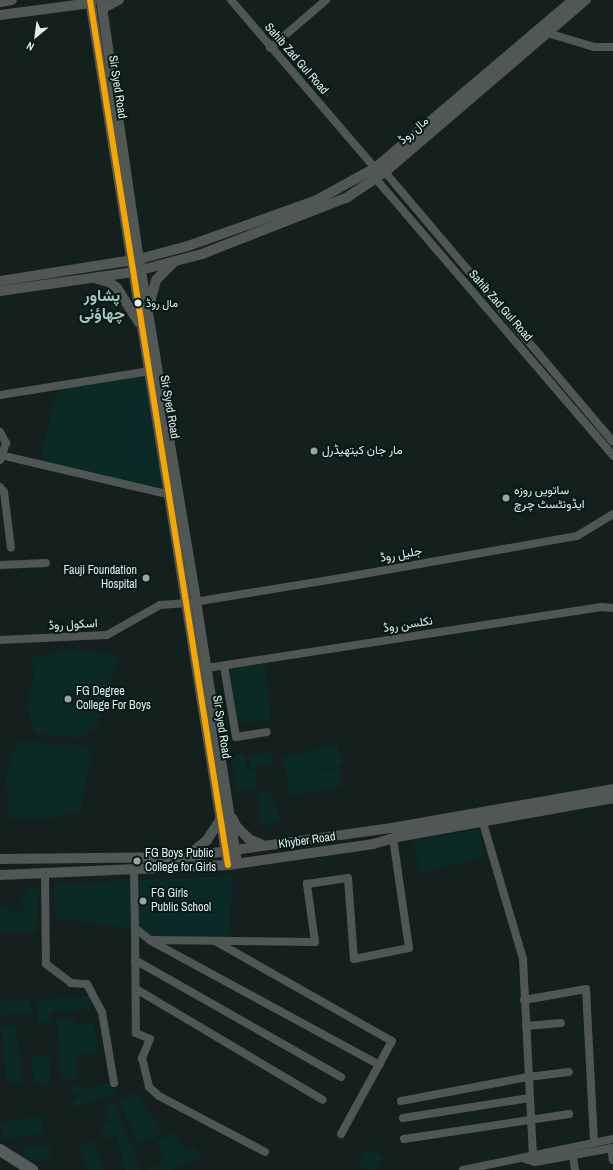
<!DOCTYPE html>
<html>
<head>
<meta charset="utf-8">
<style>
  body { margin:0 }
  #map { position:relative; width:613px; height:1170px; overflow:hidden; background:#14201d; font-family:"Archivo Narrow",Vazirmatn,sans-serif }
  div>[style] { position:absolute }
  .built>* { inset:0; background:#0c2a25; transform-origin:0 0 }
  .minor>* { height:8px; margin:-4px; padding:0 4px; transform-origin:4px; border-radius:4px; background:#505654 }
  .major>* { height:10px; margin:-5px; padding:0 5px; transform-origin:5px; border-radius:5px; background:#505755 }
  .highway>* { height:12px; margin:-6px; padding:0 6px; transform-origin:6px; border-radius:6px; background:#555d5c }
  .bus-1>* { height:6px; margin:-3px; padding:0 3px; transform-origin:3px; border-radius:3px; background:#f7a600 }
  .dots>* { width:11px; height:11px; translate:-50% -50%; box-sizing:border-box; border:2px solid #061b17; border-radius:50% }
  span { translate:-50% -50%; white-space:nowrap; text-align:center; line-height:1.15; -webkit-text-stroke:4px #061b17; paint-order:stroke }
  .bus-label { font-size:11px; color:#e1eeeb }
  .left { translate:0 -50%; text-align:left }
  .street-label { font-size:12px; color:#e1eeeb }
  .poi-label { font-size:12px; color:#e1eeeb }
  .right { translate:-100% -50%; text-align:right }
  .district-label { font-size:16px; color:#acc5bf; font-weight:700 }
  .north { position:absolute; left:16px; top:16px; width:40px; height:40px; -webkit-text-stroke:3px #061b17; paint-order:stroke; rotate:209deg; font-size:11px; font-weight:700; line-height:16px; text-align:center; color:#e1eeeb }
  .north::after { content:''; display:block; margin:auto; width:14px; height:18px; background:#e1eeeb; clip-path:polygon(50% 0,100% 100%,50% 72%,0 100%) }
</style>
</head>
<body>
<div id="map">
  <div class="built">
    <div style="clip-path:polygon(150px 371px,171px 495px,39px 462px,59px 386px)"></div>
    <div style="clip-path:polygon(75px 649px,117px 656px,97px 727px,80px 738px,35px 733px,27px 707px,34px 676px,32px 657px)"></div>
    <div style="left:265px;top:664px;width:56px;height:39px;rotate:84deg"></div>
    <div style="clip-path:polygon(17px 741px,77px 745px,92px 751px,80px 812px,46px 819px,8px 818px,6px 774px)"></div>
    <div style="left:337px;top:744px;width:21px;height:56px;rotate:76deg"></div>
    <div style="clip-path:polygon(272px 751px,274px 762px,250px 769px,249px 755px)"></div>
    <div style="clip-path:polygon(245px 753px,248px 771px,255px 770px,258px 788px,236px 792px,234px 774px,244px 772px,234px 772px,231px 756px)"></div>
    <div style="left:339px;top:768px;width:20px;height:53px;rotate:81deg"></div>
    <div style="clip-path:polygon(271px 792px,275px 807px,267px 809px,277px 807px,281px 821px,273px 821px,273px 825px,261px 825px,258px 794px)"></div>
    <div style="clip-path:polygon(479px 829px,485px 857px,421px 873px,412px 842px)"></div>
    <div style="clip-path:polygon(232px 876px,229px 942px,137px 940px,134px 928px,56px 919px,53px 884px)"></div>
    <div style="clip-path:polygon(27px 889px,39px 889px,37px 932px,0 933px,0 907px,6px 907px,8px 911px,24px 911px,22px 895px,26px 895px)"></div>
    <div style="clip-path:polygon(89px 996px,91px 1009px,51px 1011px,51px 1022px,38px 1023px,37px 1000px)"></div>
    <div style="left:30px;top:999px;width:14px;height:30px;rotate:86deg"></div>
    <div style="clip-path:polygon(73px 1017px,75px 1025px,94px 1024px,97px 1054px,76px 1054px,78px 1079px,61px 1079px,57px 1020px)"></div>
    <div style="left:16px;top:1025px;width:57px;height:15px;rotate:84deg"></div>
    <div style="left:49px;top:1055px;width:28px;height:17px;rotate:86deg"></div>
    <div style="clip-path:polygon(111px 1082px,116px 1096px,87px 1101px,87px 1104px,73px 1108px,73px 1102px,78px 1100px,78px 1092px,72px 1093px,67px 1087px,81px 1084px,84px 1090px)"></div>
    <div style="clip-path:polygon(137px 1092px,162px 1135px,138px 1142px,119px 1101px)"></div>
    <div style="clip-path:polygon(115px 1104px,141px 1170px,126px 1170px,116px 1136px,104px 1140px,100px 1127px,110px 1121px,104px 1106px)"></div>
    <div style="left:41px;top:1116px;width:17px;height:41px;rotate:80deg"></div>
    <div style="clip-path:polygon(175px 1132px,185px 1151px,194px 1147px,202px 1157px,171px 1170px,146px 1170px,165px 1161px,157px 1141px)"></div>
    <div style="clip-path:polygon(92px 1140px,104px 1170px,88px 1170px,79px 1146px)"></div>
    <div style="left:51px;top:1145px;width:14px;height:28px;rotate:86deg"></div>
    <div style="clip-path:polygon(368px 1149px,383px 1157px,376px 1170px,368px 1170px,357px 1164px)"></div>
  </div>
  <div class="minor">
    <div style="left:231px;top:0;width:221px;rotate:49.4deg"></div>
    <div style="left:375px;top:168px;width:11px;rotate:22deg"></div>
    <div style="left:385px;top:172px;width:353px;rotate:49.8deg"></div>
    <div style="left:544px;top:32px;width:52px;rotate:16.7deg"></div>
    <div style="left:594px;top:47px;width:19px"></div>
    <div style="left:270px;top:48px;width:74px;rotate:-40.6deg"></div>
    <div style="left:375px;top:173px;width:6px;rotate:81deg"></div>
    <div style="left:376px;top:179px;width:365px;rotate:49.4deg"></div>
    <div style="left:0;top:395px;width:152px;rotate:-9.1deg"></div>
    <div style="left:0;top:432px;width:13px;rotate:61deg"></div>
    <div style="left:6px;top:443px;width:18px;rotate:109deg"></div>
    <div style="left:0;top:455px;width:176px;rotate:13.2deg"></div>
    <div style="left:0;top:487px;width:6px;rotate:51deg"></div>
    <div style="left:4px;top:492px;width:56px;rotate:82.9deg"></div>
    <div style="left:0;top:565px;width:46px;rotate:-2.5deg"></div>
    <div style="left:0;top:640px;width:107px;rotate:-2.7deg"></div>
    <div style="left:107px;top:635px;width:61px;rotate:-29.5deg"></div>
    <div style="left:160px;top:605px;width:28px;rotate:-4deg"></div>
    <div style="left:188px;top:603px;width:166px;rotate:-9.3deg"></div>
    <div style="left:352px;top:576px;width:229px;rotate:-10.1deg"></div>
    <div style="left:577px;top:536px;width:42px;rotate:-31.4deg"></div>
    <div style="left:224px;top:666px;width:72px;rotate:80.4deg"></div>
    <div style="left:236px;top:737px;width:31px;rotate:-9deg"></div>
    <div style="left:207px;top:668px;width:399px;rotate:-8.8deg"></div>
    <div style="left:601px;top:607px;width:12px;rotate:5deg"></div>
    <div style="left:483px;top:823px;width:142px;rotate:73.6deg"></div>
    <div style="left:523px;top:959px;width:197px;rotate:87.1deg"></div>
    <div style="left:134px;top:871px;width:57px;rotate:89deg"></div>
    <div style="left:135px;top:928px;width:19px;rotate:39deg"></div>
    <div style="left:150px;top:940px;width:165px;rotate:0.7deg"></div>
    <div style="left:315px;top:942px;width:59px;rotate:-97.9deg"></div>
    <div style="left:307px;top:884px;width:41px;rotate:-8.3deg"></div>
    <div style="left:348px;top:878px;width:81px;rotate:85.8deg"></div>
    <div style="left:354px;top:959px;width:56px;rotate:-11.3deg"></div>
    <div style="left:409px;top:948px;width:111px;rotate:-98.3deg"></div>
    <div style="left:45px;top:874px;width:90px;rotate:89.4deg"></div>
    <div style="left:46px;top:964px;width:31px;rotate:37deg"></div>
    <div style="left:71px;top:983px;width:16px;rotate:4deg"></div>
    <div style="left:87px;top:984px;width:32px;rotate:62deg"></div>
    <div style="left:102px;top:1012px;width:72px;rotate:80.4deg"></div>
    <div style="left:135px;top:928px;width:105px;rotate:89.5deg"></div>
    <div style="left:136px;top:1033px;width:15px;rotate:23deg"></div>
    <div style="left:150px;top:1039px;width:21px;rotate:113deg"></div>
    <div style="left:142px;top:1058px;width:30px;rotate:76deg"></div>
    <div style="left:149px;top:1087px;width:13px;rotate:42deg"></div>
    <div style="left:159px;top:1096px;width:120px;rotate:27.8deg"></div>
    <div style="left:151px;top:941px;width:260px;rotate:28.5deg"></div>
    <div style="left:215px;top:941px;width:203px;rotate:29.5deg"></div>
    <div style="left:392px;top:1041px;width:106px;rotate:118.7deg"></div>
    <div style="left:135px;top:960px;width:237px;rotate:29.6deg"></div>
    <div style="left:136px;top:989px;width:217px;rotate:30.7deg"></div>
    <div style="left:524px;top:1000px;width:63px;rotate:-10.1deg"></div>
    <div style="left:586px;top:989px;width:154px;rotate:87deg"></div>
    <div style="left:526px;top:1026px;width:35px;rotate:-5deg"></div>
    <div style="left:401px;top:1101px;width:129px;rotate:-10.7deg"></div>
    <div style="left:528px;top:1077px;width:41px;rotate:-7deg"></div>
    <div style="left:403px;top:1118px;width:128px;rotate:-9deg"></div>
    <div style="left:404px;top:1139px;width:167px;rotate:-8.6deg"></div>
    <div style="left:611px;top:1148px;width:12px;rotate:81deg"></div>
    <div style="left:573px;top:1156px;width:14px;rotate:82deg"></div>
    <div style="left:525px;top:1159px;width:10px;rotate:17deg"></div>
    <div style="left:535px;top:1162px;width:79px;rotate:-10.2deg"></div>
    <div style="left:463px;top:1170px;width:153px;rotate:-11.7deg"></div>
  </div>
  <div class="major">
    <div style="left:90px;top:0;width:876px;rotate:80.94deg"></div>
    <div style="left:101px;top:0;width:262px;rotate:81.7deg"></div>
    <div style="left:139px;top:259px;width:347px;rotate:80.5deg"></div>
    <div style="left:196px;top:601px;width:266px;rotate:81.1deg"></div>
    <div style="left:0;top:2px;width:12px;rotate:-9deg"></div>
    <div style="left:103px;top:8px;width:18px;rotate:-27deg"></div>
    <div style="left:0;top:15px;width:92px;rotate:-7.5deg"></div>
    <div style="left:97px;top:279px;width:12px;rotate:14deg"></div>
    <div style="left:109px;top:282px;width:10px;rotate:37deg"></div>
    <div style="left:117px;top:288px;width:41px;rotate:57.8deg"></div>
    <div style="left:0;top:281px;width:141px;rotate:-9deg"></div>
    <div style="left:139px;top:259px;width:51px;rotate:-14.9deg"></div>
    <div style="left:188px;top:246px;width:137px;rotate:-19.6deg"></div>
    <div style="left:317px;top:200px;width:66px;rotate:-28.9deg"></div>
    <div style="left:375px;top:168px;width:260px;rotate:-40.3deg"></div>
    <div style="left:0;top:291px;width:134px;rotate:-8.1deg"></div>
    <div style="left:133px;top:272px;width:71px;rotate:-14.6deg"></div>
    <div style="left:202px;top:254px;width:155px;rotate:-21.3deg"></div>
    <div style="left:346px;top:198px;width:47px;rotate:-33.7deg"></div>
    <div style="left:385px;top:172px;width:265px;rotate:-40.6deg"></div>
    <div style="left:149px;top:305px;width:26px;rotate:-74deg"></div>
    <div style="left:156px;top:280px;width:25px;rotate:-45deg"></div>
    <div style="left:233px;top:819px;width:8px;rotate:67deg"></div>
    <div style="left:236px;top:826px;width:18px;rotate:45deg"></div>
    <div style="left:249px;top:839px;width:13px;rotate:23deg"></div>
    <div style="left:190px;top:854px;width:22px;rotate:-39deg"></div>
    <div style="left:207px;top:840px;width:27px;rotate:-57deg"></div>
    <div style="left:0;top:859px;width:185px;rotate:-0.6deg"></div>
    <div style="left:185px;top:857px;width:209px;rotate:-8deg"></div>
    <div style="left:392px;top:828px;width:224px;rotate:-10deg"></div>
    <div style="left:0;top:875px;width:228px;rotate:-2.5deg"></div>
    <div style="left:228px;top:865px;width:147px;rotate:-8.2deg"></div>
    <div style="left:373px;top:844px;width:25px;rotate:-16deg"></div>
    <div style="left:397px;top:837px;width:219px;rotate:-10.2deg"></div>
  </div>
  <div class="highway">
    <div style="left:0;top:1150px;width:38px;rotate:32deg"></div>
  </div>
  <div class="bus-1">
    <div style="left:90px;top:0;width:876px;rotate:80.94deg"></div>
  </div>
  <div class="dots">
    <div style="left:138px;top:303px;background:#e1eeeb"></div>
    <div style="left:314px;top:451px;background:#99a6a3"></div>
    <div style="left:506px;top:498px;background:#99a6a3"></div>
    <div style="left:146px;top:578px;background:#99a6a3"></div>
    <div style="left:68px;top:699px;background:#99a6a3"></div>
    <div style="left:137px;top:861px;background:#99a6a3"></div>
    <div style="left:143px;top:901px;background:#99a6a3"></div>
  </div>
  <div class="bus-label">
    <span class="left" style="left:146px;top:303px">مال روڈ</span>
  </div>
  <div class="street-label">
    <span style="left:296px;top:59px;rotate:49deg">Sahib Zad Gul Road</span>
    <span style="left:117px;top:87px;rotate:81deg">Sir Syed Road</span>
    <span style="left:414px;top:131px;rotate:-41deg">مال روڈ</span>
    <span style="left:500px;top:306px;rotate:49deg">Sahib Zad Gul Road</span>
    <span style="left:169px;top:407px;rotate:80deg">Sir Syed Road</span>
    <span style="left:401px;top:555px;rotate:-10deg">جلیل روڈ</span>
    <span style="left:73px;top:625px;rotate:-3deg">اسکول روڈ</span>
    <span style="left:408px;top:625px;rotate:-9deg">نکلسن روڈ</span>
    <span style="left:221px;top:727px;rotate:81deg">Sir Syed Road</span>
    <span style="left:307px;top:841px;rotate:-8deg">Khyber Road</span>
  </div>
  <div class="poi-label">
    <span class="left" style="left:322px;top:451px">مار جان کیتھیڈرل</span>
    <span class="left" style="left:514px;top:498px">ساتویں روزہ<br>ایڈونٹسٹ چرچ</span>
    <span class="right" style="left:137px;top:578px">Fauji Foundation<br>Hospital</span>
    <span class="left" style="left:76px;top:699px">FG Degree<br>College For Boys</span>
    <span class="left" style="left:145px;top:861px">FG Boys Public<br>College for Girls</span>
    <span class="left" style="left:151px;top:901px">FG Girls<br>Public School</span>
  </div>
  <div class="district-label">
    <span style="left:102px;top:304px">پشاور<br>چھاؤنی</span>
  </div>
  <div class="north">N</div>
</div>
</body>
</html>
